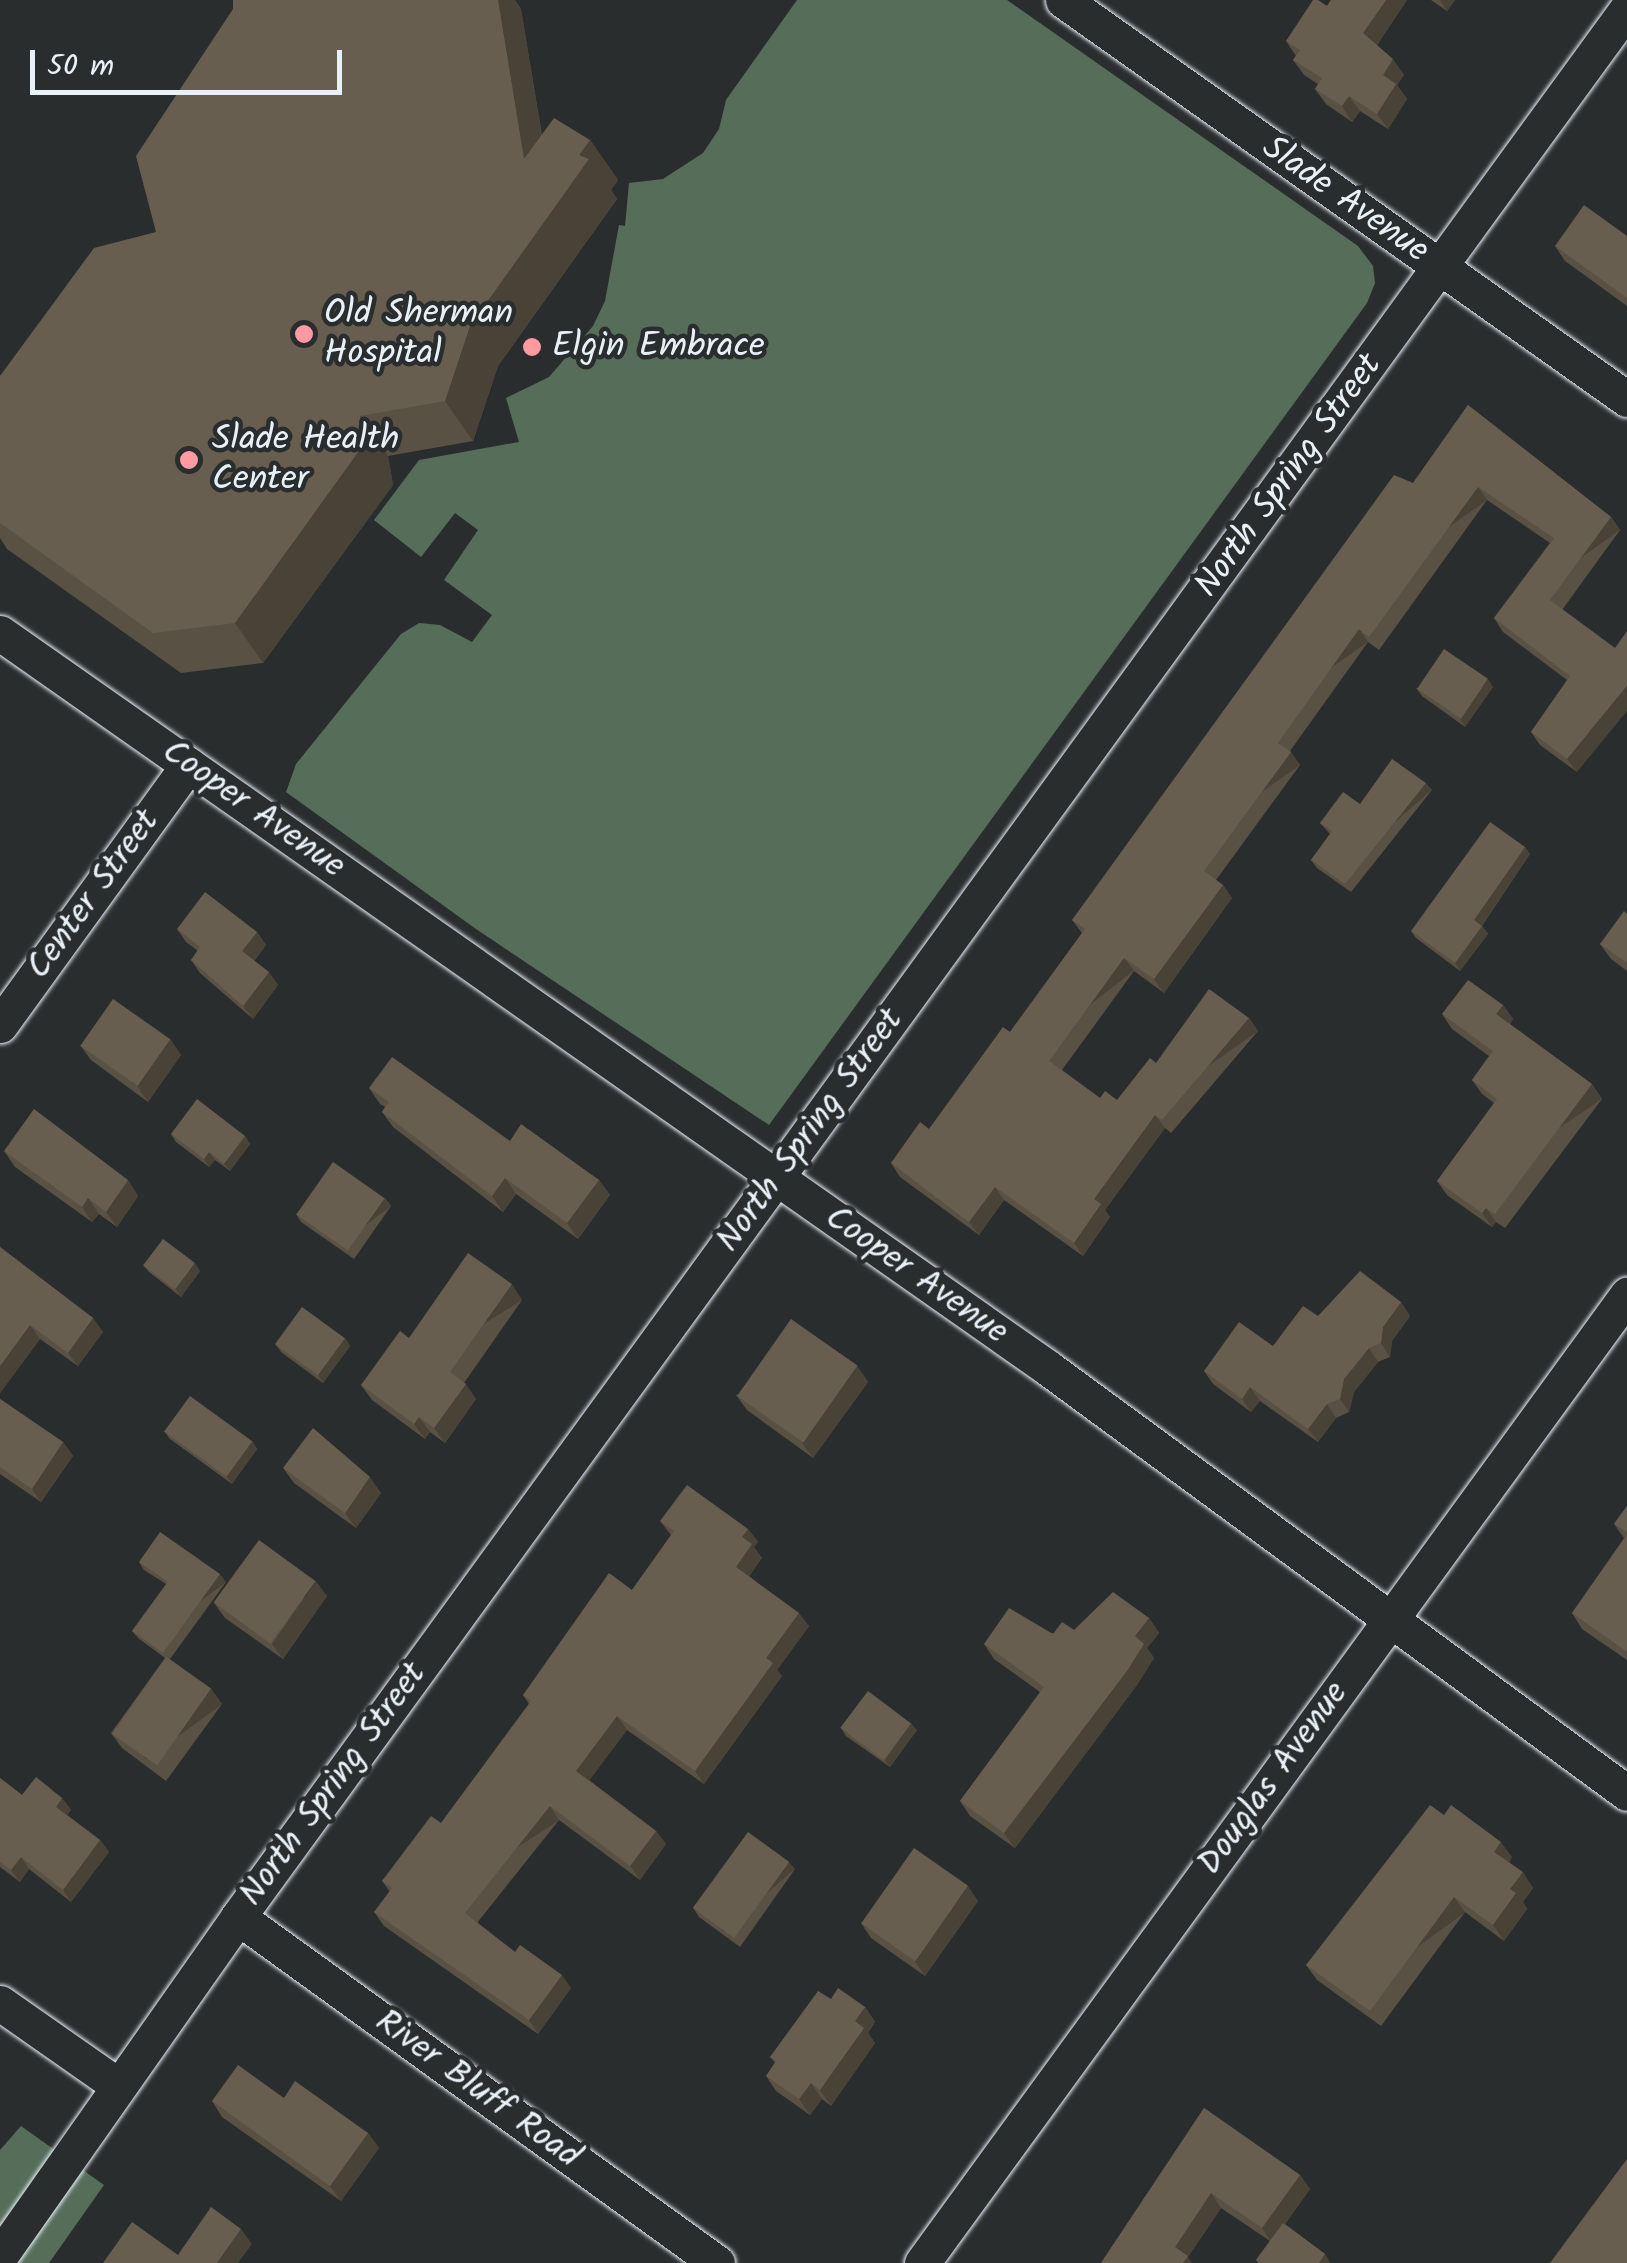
<!DOCTYPE html>
<html>
<head>
<meta charset="utf-8">
<style>
  body { margin:0 }
  #map { position:relative; width:1627px; height:2263px; overflow:hidden; background:#2a2d2e; font-family:Kalam,sans-serif }
  div>[style] { position:absolute }
  .green>* { inset:0; background:#566d5a }
  .roads { filter:drop-shadow(0 0 2px #e8f1f8) drop-shadow(0 0 2px #e8f1f8) }
  .minor>* { height:35px; margin:-17.5px; padding:0 17.5px; transform-origin:17.5px; border-radius:17.5px; background:#2a2d2e }
  .wall>* { inset:0; background:#595144 }
  .shaded-wall>* { inset:0; background:#494237; transform-origin:0 0 }
  .building>* { inset:0; background:#685e4f; transform-origin:0 0 }
  .dots>* { width:28px; height:28px; translate:-50% -50%; box-sizing:border-box; border:5px solid #2a2d2e; border-radius:50% }
  span { translate:-50% -50%; white-space:nowrap; text-align:center; line-height:1.15; -webkit-text-stroke:9px #2a2d2e; paint-order:stroke }
  .street-label { font-size:35px; color:#e8f1f8 }
  .poi-label { font-size:35px; color:#e8f1f8 }
  .left { translate:0 -50%; text-align:left }
  .scale { position:absolute; left:30px; top:50px; width:312px; height:45px; box-sizing:border-box; border:5px solid #e8f1f8; border-top:0; padding-left:12px; font-size:30px; line-height:35px; white-space:nowrap; color:#e8f1f8; -webkit-text-stroke:8px #2a2d2e; paint-order:stroke }
</style>
</head>
<body>
<div id="map">
  <div class="green">
    <div style="clip-path:polygon(797px 0,1007px 0,1358px 246px,1373px 266px,1375px 283px,1367px 303px,769px 1125px,476px 929px,286px 792px,296px 764px,401px 634px,419px 623px,440px 625px,472px 642px,492px 615px,444px 580px,478px 530px,455px 513px,421px 557px,374px 520px,419px 460px,519px 442px,506px 398px,549px 377px,593px 326px,605px 301px,619px 225px,625px 226px,629px 183px,663px 179px,703px 153px,719px 129px,726px 100px)"></div>
    <div style="clip-path:polygon(21px 2126px,104px 2185px,49px 2263px,0 2263px,0 2150px)"></div>
  </div>
  <div class="roads">
    <div class="minor">
      <div style="left:1063px;top:0;width:691px;rotate:35.28deg"></div>
      <div style="left:0;top:633px;width:1280px;rotate:35.04deg"></div>
      <div style="left:1048px;top:1368px;width:718px;rotate:36.28deg"></div>
      <div style="left:0;top:1025px;width:321px;rotate:-54.1deg"></div>
      <div style="left:238px;top:1917px;width:591px;rotate:35.84deg"></div>
      <div style="left:0;top:2003px;width:143px;rotate:35deg"></div>
      <div style="left:0;top:2256px;width:414px;rotate:-54.9deg"></div>
      <div style="left:238px;top:1917px;width:2360px;rotate:-53.95deg"></div>
      <div style="left:922px;top:2263px;width:1198px;rotate:-53.93deg"></div>
    </div>
  </div>
  <div class="wall">
    <div style="clip-path:polygon(233px 0,515px 0,521px 9px,542px 135px,590px 140px,618px 180px,611px 190px,617px 199px,498px 366px,473px 441px,388px 456px,393px 485px,263px 663px,181px 673px,7px 549px,0 538px,0 376px,156px 232px,233px 9px)"></div>
    <div style="clip-path:polygon(1331px 0,1407px 0,1377px 45px,1404px 75px,1397px 85px,1407px 99px,1388px 129px,1360px 111px,1352px 122px,1326px 104px,1315px 89px,1318px 84px,1304px 75px,1293px 60px,1296px 56px,1286px 41px,1327px 6px)"></div>
    <div style="clip-path:polygon(1431px 0,1455px 0,1447px 11px)"></div>
    <div style="clip-path:polygon(1627px 236px,1627px 306px,1565px 261px,1555px 246px)"></div>
    <div style="clip-path:polygon(1468px 405px,1611px 517px,1620px 530px,1562px 610px,1615px 648px,1577px 772px,1540px 745px,1531px 732px,1567px 680px,1503px 632px,1494px 618px,1550px 543px,1487px 500px,1379px 650px,1368px 642px,1290px 751px,1300px 765px,1216px 880px,1223px 885px,1232px 898px,1164px 993px,1134px 971px,1062px 1070px,1100px 1098px,1117px 1100px,1156px 1063px,1249px 1018px,1258px 1031px,1171px 1133px,1165px 1128px,1105px 1210px,1110px 1217px,1083px 1256px,1004px 1200px,979px 1235px,900px 1177px,891px 1163px,929px 1129px,1010px 1032px,1082px 933px,1072px 920px,1413px 483px)"></div>
    <div style="clip-path:polygon(1493px 687px,1465px 727px,1422px 696px,1416px 688px)"></div>
    <div style="clip-path:polygon(1432px 790px,1351px 892px,1317px 868px,1311px 860px,1330px 834px,1320px 823px,1360px 804px)"></div>
    <div style="clip-path:polygon(1525px 847px,1530px 854px,1482px 926px,1488px 934px,1460px 971px,1416px 938px,1411px 931px)"></div>
    <div style="clip-path:polygon(1627px 914px,1627px 971px,1611px 959px,1600px 944px)"></div>
    <div style="clip-path:polygon(177px 929px,257px 932px,266px 945px,254px 961px,278px 985px,253px 1019px,200px 973px,191px 960px,198px 951px,186px 942px)"></div>
    <div style="clip-path:polygon(1503px 1005px,1513px 1019px,1510px 1024px,1592px 1084px,1602px 1099px,1505px 1228px,1496px 1222px,1492px 1227px,1447px 1195px,1437px 1181px,1494px 1103px,1482px 1094px,1472px 1080px,1489px 1056px,1452px 1029px,1442px 1014px)"></div>
    <div style="clip-path:polygon(170px 1039px,181px 1055px,148px 1102px,91px 1060px,80px 1045px)"></div>
    <div style="clip-path:polygon(369px 1088px,510px 1141px,599px 1180px,610px 1195px,578px 1239px,516px 1194px,503px 1212px,393px 1127px,382px 1112px,385px 1107px,380px 1104px)"></div>
    <div style="clip-path:polygon(171px 1134px,245px 1136px,250px 1144px,230px 1171px,215px 1160px,209px 1167px,176px 1142px)"></div>
    <div style="clip-path:polygon(4px 1151px,128px 1180px,138px 1196px,117px 1227px,99px 1214px,92px 1222px,15px 1167px)"></div>
    <div style="clip-path:polygon(385px 1198px,391px 1206px,354px 1259px,301px 1222px,296px 1214px)"></div>
    <div style="clip-path:polygon(0 1247px,93px 1318px,103px 1332px,78px 1366px,40px 1339px,0 1393px)"></div>
    <div style="clip-path:polygon(143px 1265px,200px 1271px,181px 1297px,149px 1272px)"></div>
    <div style="clip-path:polygon(522px 1300px,464px 1383px,476px 1399px,445px 1443px,430px 1432px,425px 1439px,372px 1400px,361px 1385px,409px 1338px)"></div>
    <div style="clip-path:polygon(1401px 1302px,1410px 1316px,1392px 1341px,1390px 1357px,1378px 1362px,1354px 1392px,1349px 1412px,1336px 1418px,1318px 1442px,1260px 1401px,1251px 1412px,1213px 1384px,1204px 1371px,1273px 1346px,1318px 1316px)"></div>
    <div style="clip-path:polygon(345px 1338px,350px 1346px,323px 1383px,281px 1352px,276px 1345px)"></div>
    <div style="clip-path:polygon(857px 1366px,868px 1382px,813px 1458px,747px 1410px,736px 1395px)"></div>
    <div style="clip-path:polygon(0 1399px,63px 1442px,73px 1456px,41px 1502px,0 1474px)"></div>
    <div style="clip-path:polygon(164px 1431px,252px 1441px,257px 1449px,232px 1484px,170px 1439px)"></div>
    <div style="clip-path:polygon(283px 1468px,381px 1493px,356px 1528px,294px 1483px)"></div>
    <div style="clip-path:polygon(1627px 1506px,1627px 1660px,1582px 1629px,1572px 1613px,1624px 1538px,1614px 1524px)"></div>
    <div style="clip-path:polygon(660px 1521px,748px 1529px,758px 1542px,754px 1547px,762px 1558px,749px 1576px,809px 1626px,777px 1670px,782px 1676px,704px 1784px,627px 1730px,589px 1780px,656px 1831px,666px 1844px,640px 1880px,559px 1820px,477px 1923px,515px 1952px,571px 1988px,538px 2034px,384px 1926px,374px 1912px,390px 1892px,382px 1881px,441px 1823px,529px 1704px,523px 1695px,632px 1590px,671px 1535px)"></div>
    <div style="clip-path:polygon(139px 1562px,226px 1582px,170px 1659px,211px 1689px,222px 1704px,166px 1781px,122px 1748px,111px 1733px,165px 1658px,138px 1638px,132px 1631px,166px 1584px,144px 1570px)"></div>
    <div style="clip-path:polygon(327px 1596px,283px 1659px,225px 1618px,214px 1603px)"></div>
    <div style="clip-path:polygon(1149px 1618px,1159px 1633px,1147px 1648px,1154px 1658px,1137px 1685px,1015px 1848px,970px 1816px,960px 1801px,1040px 1692px,994px 1659px,984px 1644px)"></div>
    <div style="clip-path:polygon(841px 1728px,917px 1730px,890px 1767px,846px 1736px)"></div>
    <div style="clip-path:polygon(0 1778px,22px 1795px,62px 1798px,71px 1810px,67px 1815px,100px 1840px,109px 1852px,71px 1902px,29px 1869px,20px 1882px,0 1867px)"></div>
    <div style="clip-path:polygon(1444px 1815px,1512px 1857px,1509px 1862px,1533px 1888px,1523px 1902px,1527px 1909px,1504px 1941px,1465px 1912px,1381px 2026px,1317px 1980px,1306px 1965px)"></div>
    <div style="clip-path:polygon(795px 1869px,740px 1947px,699px 1917px,694px 1909px)"></div>
    <div style="clip-path:polygon(978px 1901px,925px 1976px,871px 1938px,861px 1923px)"></div>
    <div style="clip-path:polygon(831px 1999px,865px 2007px,875px 2022px,868px 2033px,875px 2043px,831px 2106px,822px 2099px,810px 2115px,776px 2091px,766px 2076px,775px 2063px,770px 2057px)"></div>
    <div style="clip-path:polygon(284px 2098px,368px 2133px,379px 2148px,341px 2201px,222px 2117px,212px 2101px)"></div>
    <div style="clip-path:polygon(1204px 2108px,1300px 2175px,1310px 2189px,1285px 2224px,1325px 2254px,1330px 2263px,1258px 2263px,1256px 2260px,1270px 2241px,1221px 2208px,1188px 2257px,1101px 2263px)"></div>
  </div>
  <div class="shaded-wall">
    <div style="clip-path:polygon(498px 0,515px 0,521px 9px,552px 199px,524px 159px)"></div>
    <div style="clip-path:polygon(1386px 0,1407px 0,1374px 49px,1363px 33px)"></div>
    <div style="clip-path:polygon(1440px 0,1455px 0,1447px 11px)"></div>
    <div style="clip-path:polygon(1393px 59px,1404px 75px,1397px 85px,1407px 99px,1388px 129px,1377px 114px,1383px 75px)"></div>
    <div style="clip-path:polygon(1349px 96px,1360px 111px,1352px 122px,1342px 106px)"></div>
    <div style="clip-path:polygon(590px 140px,618px 180px,611px 190px,617px 199px,498px 366px,473px 441px,445px 401px,470px 326px,579px 155px)"></div>
    <div style="clip-path:polygon(360px 416px,388px 456px,393px 485px,263px 663px,235px 623px)"></div>
    <div style="left:1478px;top:487px;width:16px;height:185px;rotate:55deg"></div>
    <div style="left:1611px;top:517px;width:16px;height:103px;rotate:55deg"></div>
    <div style="left:1359px;top:629px;width:16px;height:140px;rotate:55deg"></div>
    <div style="clip-path:polygon(1488px 679px,1493px 687px,1465px 727px,1460px 719px)"></div>
    <div style="clip-path:polygon(1627px 686px,1627px 711px,1577px 772px,1567px 759px)"></div>
    <div style="left:1291px;top:752px;width:16px;height:147px;rotate:55deg"></div>
    <div style="left:1426px;top:783px;width:9px;height:129px;rotate:49deg"></div>
    <div style="clip-path:polygon(1525px 847px,1530px 854px,1480px 928px,1474px 920px)"></div>
    <div style="clip-path:polygon(1223px 885px,1232px 898px,1164px 993px,1154px 979px)"></div>
    <div style="clip-path:polygon(1482px 926px,1488px 934px,1460px 971px,1455px 963px)"></div>
    <div style="clip-path:polygon(257px 932px,266px 945px,251px 964px,242px 951px)"></div>
    <div style="left:1124px;top:958px;width:16px;height:127px;rotate:52deg"></div>
    <div style="clip-path:polygon(269px 972px,278px 985px,253px 1019px,243px 1006px)"></div>
    <div style="clip-path:polygon(1503px 1005px,1513px 1019px,1506px 1028px,1496px 1014px)"></div>
    <div style="left:1249px;top:1018px;width:16px;height:134px;rotate:55deg"></div>
    <div style="clip-path:polygon(170px 1039px,181px 1055px,148px 1102px,137px 1086px)"></div>
    <div style="left:1592px;top:1084px;width:18px;height:162px;rotate:56deg"></div>
    <div style="clip-path:polygon(1155px 1115px,1165px 1128px,1105px 1210px,1110px 1217px,1083px 1256px,1074px 1243px,1094px 1199px)"></div>
    <div style="clip-path:polygon(245px 1136px,250px 1144px,230px 1171px,224px 1164px)"></div>
    <div style="clip-path:polygon(209px 1152px,215px 1160px,209px 1167px,204px 1159px)"></div>
    <div style="clip-path:polygon(505px 1178px,516px 1194px,503px 1212px,492px 1196px)"></div>
    <div style="clip-path:polygon(128px 1180px,138px 1196px,117px 1227px,106px 1212px)"></div>
    <div style="clip-path:polygon(599px 1180px,610px 1195px,578px 1239px,567px 1223px)"></div>
    <div style="clip-path:polygon(995px 1187px,1004px 1200px,979px 1235px,969px 1222px)"></div>
    <div style="clip-path:polygon(88px 1198px,99px 1214px,92px 1222px,82px 1207px)"></div>
    <div style="left:385px;top:1198px;width:10px;height:65px;rotate:53deg"></div>
    <div style="clip-path:polygon(1486px 1208px,1496px 1222px,1492px 1227px,1482px 1213px)"></div>
    <div style="clip-path:polygon(195px 1263px,200px 1271px,181px 1297px,175px 1289px)"></div>
    <div style="left:512px;top:1284px;width:19px;height:108px;rotate:58deg"></div>
    <div style="clip-path:polygon(1401px 1302px,1410px 1316px,1392px 1341px,1390px 1357px,1381px 1343px,1383px 1327px)"></div>
    <div style="clip-path:polygon(93px 1318px,103px 1332px,78px 1366px,68px 1353px)"></div>
    <div style="clip-path:polygon(30px 1325px,40px 1339px,0 1393px,0 1366px)"></div>
    <div style="clip-path:polygon(345px 1338px,350px 1346px,323px 1383px,318px 1375px)"></div>
    <div style="clip-path:polygon(1369px 1348px,1378px 1362px,1354px 1392px,1349px 1412px,1340px 1399px,1344px 1379px)"></div>
    <div style="clip-path:polygon(857px 1366px,868px 1382px,813px 1458px,802px 1443px)"></div>
    <div style="clip-path:polygon(466px 1384px,476px 1399px,445px 1443px,434px 1428px)"></div>
    <div style="clip-path:polygon(1250px 1387px,1260px 1401px,1251px 1412px,1242px 1399px)"></div>
    <div style="clip-path:polygon(1327px 1404px,1336px 1418px,1318px 1442px,1308px 1429px)"></div>
    <div style="clip-path:polygon(419px 1417px,430px 1432px,425px 1439px,414px 1424px)"></div>
    <div style="clip-path:polygon(252px 1441px,257px 1449px,232px 1484px,226px 1476px)"></div>
    <div style="clip-path:polygon(63px 1442px,73px 1456px,41px 1502px,32px 1489px)"></div>
    <div style="clip-path:polygon(370px 1477px,381px 1493px,356px 1528px,345px 1513px)"></div>
    <div style="clip-path:polygon(748px 1529px,758px 1542px,754px 1547px,762px 1558px,746px 1581px,736px 1567px,742px 1537px)"></div>
    <div style="left:220px;top:1574px;width:10px;height:97px;rotate:53deg"></div>
    <div style="clip-path:polygon(316px 1581px,327px 1596px,283px 1659px,272px 1644px)"></div>
    <div style="clip-path:polygon(799px 1613px,809px 1626px,777px 1670px,782px 1676px,704px 1784px,695px 1771px,766px 1658px)"></div>
    <div style="clip-path:polygon(1149px 1618px,1159px 1633px,1147px 1648px,1154px 1658px,1137px 1685px,1015px 1848px,1004px 1833px,1135px 1636px)"></div>
    <div style="left:211px;top:1689px;width:19px;height:94px;rotate:54deg"></div>
    <div style="clip-path:polygon(617px 1716px,627px 1730px,586px 1785px,576px 1771px)"></div>
    <div style="clip-path:polygon(911px 1723px,917px 1730px,890px 1767px,885px 1760px)"></div>
    <div style="clip-path:polygon(62px 1798px,71px 1810px,64px 1819px,56px 1807px)"></div>
    <div style="left:550px;top:1806px;width:17px;height:137px;rotate:57deg"></div>
    <div style="clip-path:polygon(656px 1831px,666px 1844px,640px 1880px,630px 1866px)"></div>
    <div style="clip-path:polygon(100px 1840px,109px 1852px,71px 1902px,63px 1890px)"></div>
    <div style="clip-path:polygon(1501px 1842px,1512px 1857px,1505px 1867px,1494px 1852px)"></div>
    <div style="clip-path:polygon(21px 1857px,29px 1869px,20px 1882px,11px 1870px)"></div>
    <div style="left:789px;top:1862px;width:9px;height:95px;rotate:49deg"></div>
    <div style="clip-path:polygon(1523px 1872px,1533px 1888px,1523px 1902px,1527px 1909px,1504px 1941px,1493px 1925px,1510px 1889px)"></div>
    <div style="clip-path:polygon(968px 1886px,978px 1901px,925px 1976px,914px 1960px)"></div>
    <div style="left:1454px;top:1897px;width:19px;height:142px;rotate:54deg"></div>
    <div style="clip-path:polygon(562px 1975px,571px 1988px,538px 2034px,529px 2020px)"></div>
    <div style="clip-path:polygon(865px 2007px,875px 2022px,868px 2033px,875px 2043px,831px 2106px,820px 2090px,855px 2021px)"></div>
    <div style="clip-path:polygon(811px 2083px,822px 2099px,810px 2115px,799px 2099px)"></div>
    <div style="clip-path:polygon(368px 2133px,379px 2148px,341px 2201px,330px 2186px)"></div>
    <div style="clip-path:polygon(1300px 2175px,1310px 2189px,1272px 2243px,1262px 2228px)"></div>
    <div style="clip-path:polygon(1211px 2193px,1221px 2208px,1188px 2257px,1192px 2263px,1183px 2263px,1175px 2247px)"></div>
    <div style="clip-path:polygon(241px 2229px,252px 2244px,238px 2263px,217px 2263px)"></div>
    <div style="clip-path:polygon(1325px 2254px,1330px 2263px,1319px 2263px)"></div>
  </div>
  <div class="building">
    <div style="clip-path:polygon(233px 0,498px 0,524px 159px,554px 118px,590px 140px,579px 155px,589px 159px,470px 326px,445px 401px,360px 416px,364px 444px,235px 623px,153px 633px,0 523px,0 376px,94px 248px,156px 232px,136px 156px,233px 9px)"></div>
    <div style="clip-path:polygon(1313px 0,1318px 0,1327px 6px,1331px 0,1386px 0,1363px 33px,1393px 59px,1383px 75px,1396px 84px,1377px 114px,1349px 96px,1342px 106px,1315px 89px,1322px 78px,1293px 60px,1300px 50px,1286px 41px)"></div>
    <div style="clip-path:polygon(1584px 205px,1627px 236px,1627px 298px,1555px 246px)"></div>
    <div style="clip-path:polygon(1468px 405px,1611px 517px,1550px 600px,1615px 648px,1627px 631px,1627px 686px,1567px 759px,1531px 732px,1570px 676px,1494px 618px,1554px 538px,1478px 487px,1369px 637px,1359px 629px,1278px 743px,1291px 752px,1204px 871px,1223px 885px,1154px 979px,1124px 958px,1049px 1061px,1100px 1098px,1105px 1091px,1117px 1100px,1150px 1058px,1156px 1063px,1209px 989px,1249px 1018px,1162px 1120px,1155px 1115px,1094px 1199px,1101px 1204px,1074px 1243px,995px 1187px,969px 1222px,891px 1163px,920px 1122px,929px 1129px,1003px 1027px,1010px 1032px,1085px 929px,1072px 920px,1394px 475px,1413px 483px)"></div>
    <div style="left:1444px;top:649px;width:53px;height:48px;rotate:34deg"></div>
    <div style="clip-path:polygon(1392px 759px,1426px 783px,1345px 884px,1311px 860px,1332px 831px,1320px 823px,1343px 792px,1360px 804px)"></div>
    <div style="clip-path:polygon(1490px 822px,1525px 847px,1474px 920px,1482px 926px,1455px 963px,1411px 931px)"></div>
    <div style="clip-path:polygon(205px 892px,257px 932px,242px 951px,269px 972px,243px 1006px,191px 960px,200px 947px,177px 929px)"></div>
    <div style="clip-path:polygon(1624px 911px,1627px 914px,1627px 963px,1600px 944px)"></div>
    <div style="clip-path:polygon(1468px 980px,1503px 1005px,1496px 1014px,1592px 1084px,1495px 1214px,1486px 1208px,1482px 1213px,1437px 1181px,1497px 1099px,1472px 1080px,1493px 1051px,1442px 1014px)"></div>
    <div style="left:113px;top:999px;width:70px;height:57px;rotate:35deg"></div>
    <div style="clip-path:polygon(392px 1057px,510px 1141px,521px 1124px,599px 1180px,567px 1223px,505px 1178px,492px 1196px,382px 1112px,389px 1102px,369px 1088px)"></div>
    <div style="clip-path:polygon(197px 1099px,245px 1136px,224px 1164px,209px 1152px,204px 1159px,171px 1134px)"></div>
    <div style="clip-path:polygon(34px 1109px,128px 1180px,106px 1212px,88px 1198px,82px 1207px,4px 1151px)"></div>
    <div style="left:333px;top:1162px;width:63px;height:64px;rotate:35deg"></div>
    <div style="left:163px;top:1239px;width:40px;height:33px;rotate:37deg"></div>
    <div style="clip-path:polygon(0 1247px,93px 1318px,68px 1353px,30px 1325px,0 1366px)"></div>
    <div style="clip-path:polygon(468px 1253px,512px 1284px,450px 1372px,466px 1384px,434px 1428px,419px 1417px,414px 1424px,361px 1385px,400px 1331px,409px 1338px)"></div>
    <div style="clip-path:polygon(1360px 1271px,1401px 1302px,1383px 1327px,1381px 1343px,1369px 1348px,1344px 1379px,1340px 1399px,1327px 1404px,1308px 1429px,1250px 1387px,1242px 1399px,1204px 1371px,1239px 1322px,1273px 1346px,1303px 1306px,1318px 1316px)"></div>
    <div style="left:302px;top:1307px;width:53px;height:46px;rotate:36deg"></div>
    <div style="left:791px;top:1319px;width:81px;height:94px;rotate:35deg"></div>
    <div style="left:190px;top:1396px;width:77px;height:44px;rotate:36deg"></div>
    <div style="clip-path:polygon(0 1399px,63px 1442px,32px 1489px,0 1467px)"></div>
    <div style="clip-path:polygon(313px 1428px,370px 1477px,345px 1513px,283px 1468px)"></div>
    <div style="clip-path:polygon(687px 1485px,748px 1529px,742px 1537px,752px 1544px,736px 1567px,799px 1613px,766px 1658px,773px 1663px,695px 1771px,617px 1716px,576px 1771px,656px 1831px,630px 1866px,550px 1806px,465px 1913px,515px 1952px,520px 1945px,562px 1975px,529px 2020px,374px 1912px,392px 1888px,382px 1881px,431px 1816px,441px 1823px,531px 1701px,523px 1695px,609px 1573px,632px 1590px,674px 1531px,660px 1521px)"></div>
    <div style="clip-path:polygon(1627px 1506px,1627px 1532px,1614px 1524px)"></div>
    <div style="clip-path:polygon(160px 1532px,220px 1574px,163px 1653px,132px 1631px,168px 1582px,139px 1562px)"></div>
    <div style="clip-path:polygon(1627px 1535px,1627px 1652px,1572px 1613px)"></div>
    <div style="left:259px;top:1540px;width:70px;height:77px;rotate:36deg"></div>
    <div style="clip-path:polygon(1113px 1592px,1149px 1618px,1135px 1636px,1144px 1644px,1127px 1671px,1004px 1833px,960px 1801px,1044px 1687px,984px 1644px,1009px 1608px,1053px 1634px,1062px 1622px,1074px 1630px)"></div>
    <div style="left:166px;top:1657px;width:55px;height:94px;rotate:35deg"></div>
    <div style="left:868px;top:1691px;width:54px;height:46px;rotate:37deg"></div>
    <div style="clip-path:polygon(36px 1777px,62px 1798px,56px 1807px,100px 1840px,63px 1890px,21px 1857px,11px 1870px,0 1862px,0 1778px,22px 1795px)"></div>
    <div style="clip-path:polygon(1430px 1805px,1444px 1815px,1451px 1805px,1501px 1842px,1494px 1852px,1523px 1872px,1510px 1889px,1516px 1893px,1493px 1925px,1454px 1897px,1370px 2011px,1306px 1965px)"></div>
    <div style="left:748px;top:1832px;width:51px;height:94px;rotate:36deg"></div>
    <div style="left:914px;top:1848px;width:66px;height:92px;rotate:35deg"></div>
    <div style="clip-path:polygon(838px 1988px,865px 2007px,855px 2021px,864px 2028px,820px 2090px,811px 2083px,799px 2099px,766px 2076px,776px 2061px,770px 2057px,818px 1991px,831px 1999px)"></div>
    <div style="clip-path:polygon(238px 2065px,284px 2098px,295px 2081px,368px 2133px,330px 2186px,212px 2101px)"></div>
    <div style="clip-path:polygon(1204px 2108px,1300px 2175px,1262px 2228px,1211px 2193px,1175px 2247px,1188px 2256px,1183px 2263px,1101px 2263px)"></div>
    <div style="clip-path:polygon(1627px 2159px,1627px 2263px,1550px 2263px)"></div>
    <div style="clip-path:polygon(211px 2207px,241px 2229px,217px 2263px,103px 2263px,132px 2222px,178px 2255px)"></div>
    <div style="clip-path:polygon(1283px 2223px,1325px 2254px,1319px 2263px,1261px 2263px,1256px 2260px)"></div>
  </div>
  <div class="dots">
    <div style="left:304px;top:334px;background:#ff9aa2"></div>
    <div style="left:532px;top:347px;background:#ff9aa2"></div>
    <div style="left:189px;top:460px;background:#ff9aa2"></div>
  </div>
  <div class="street-label">
    <span style="left:1345px;top:200px;rotate:35deg">Slade Avenue</span>
    <span style="left:1289px;top:476px;rotate:-54deg">North Spring Street</span>
    <span style="left:253px;top:810px;rotate:35deg">Cooper Avenue</span>
    <span style="left:94px;top:895px;rotate:-54deg">Center Street</span>
    <span style="left:811px;top:1131px;rotate:-54deg">North Spring Street</span>
    <span style="left:916px;top:1276px;rotate:35deg">Cooper Avenue</span>
    <span style="left:1274px;top:1779px;rotate:-54deg">Douglas Avenue</span>
    <span style="left:334px;top:1785px;rotate:-54deg">North Spring Street</span>
    <span style="left:477px;top:2090px;rotate:36deg">River Bluff Road</span>
  </div>
  <div class="poi-label">
    <span class="left" style="left:324px;top:334px">Old Sherman<br>Hospital</span>
    <span class="left" style="left:552px;top:347px">Elgin Embrace</span>
    <span class="left" style="left:212px;top:460px">Slade Health<br>Center</span>
  </div>
  <div class="scale">50 m</div>
</div>
</body>
</html>
